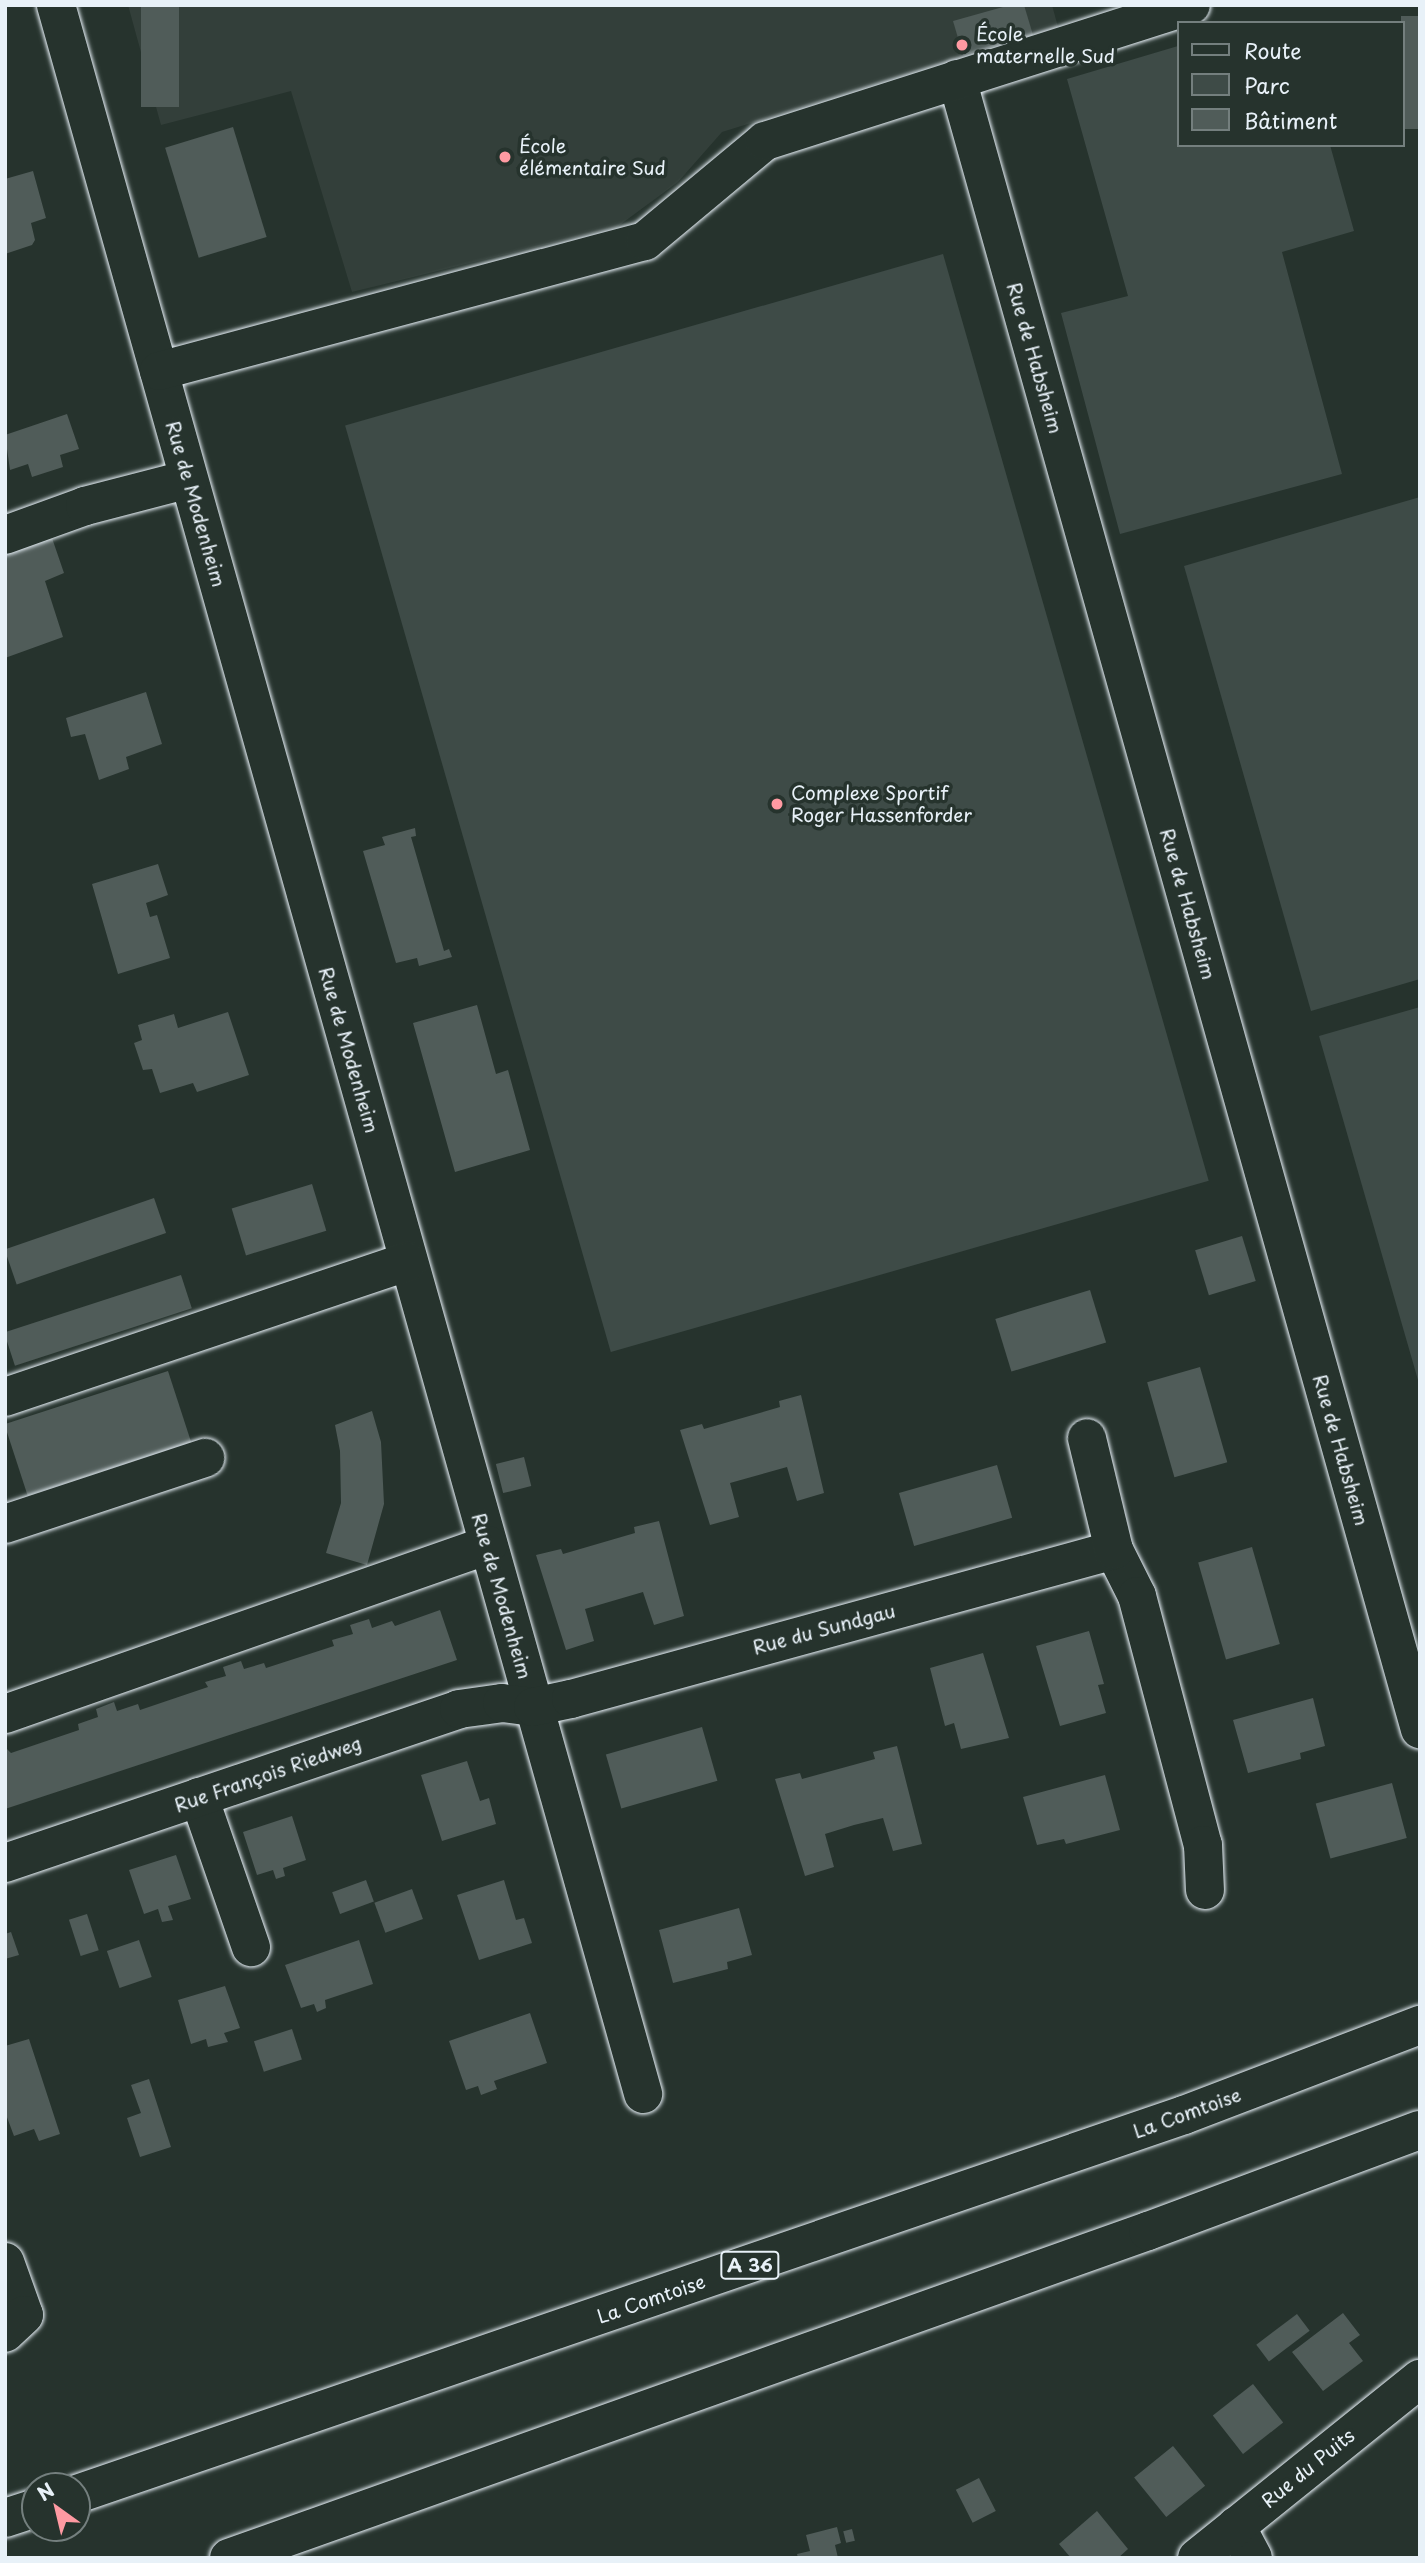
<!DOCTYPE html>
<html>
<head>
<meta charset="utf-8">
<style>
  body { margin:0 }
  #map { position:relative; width:1425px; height:2563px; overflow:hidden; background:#26332d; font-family:"Playpen Sans",sans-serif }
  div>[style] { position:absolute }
  .built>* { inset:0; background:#333f3a }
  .green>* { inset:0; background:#3e4b47; transform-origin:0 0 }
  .building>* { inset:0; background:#505c59; transform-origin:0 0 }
  .roads { filter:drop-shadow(0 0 2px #e8f1f8) drop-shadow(0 0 2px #e8f1f8) }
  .minor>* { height:38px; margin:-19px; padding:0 19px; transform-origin:19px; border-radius:19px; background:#26332d }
  .highway>* { height:38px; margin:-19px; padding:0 19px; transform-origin:19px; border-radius:19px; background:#26332d }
  .dots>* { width:19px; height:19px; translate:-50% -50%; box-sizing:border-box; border:4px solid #26332d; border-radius:50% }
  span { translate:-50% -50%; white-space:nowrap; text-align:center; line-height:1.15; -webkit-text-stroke:7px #26332d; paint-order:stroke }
  .shield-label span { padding:2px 5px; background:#26332d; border:2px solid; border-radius:5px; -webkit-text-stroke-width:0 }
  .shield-label { font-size:18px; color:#e8f1f8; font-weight:700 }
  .poi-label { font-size:19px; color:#e8f1f8 }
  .left { translate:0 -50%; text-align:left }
  .street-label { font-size:19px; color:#e8f1f8 }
  .frame { position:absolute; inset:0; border:7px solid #e8f1f8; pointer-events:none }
  .legend { position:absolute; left:1177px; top:21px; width:228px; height:126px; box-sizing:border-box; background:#26332d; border:2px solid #747f7e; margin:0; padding:9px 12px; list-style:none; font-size:21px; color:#e8f1f8 }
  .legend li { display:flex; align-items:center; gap:14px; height:35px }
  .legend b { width:35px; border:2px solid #747f7e }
  .north { position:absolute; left:21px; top:2472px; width:70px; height:70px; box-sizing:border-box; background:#26332d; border:2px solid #747f7e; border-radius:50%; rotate:326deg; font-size:19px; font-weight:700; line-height:28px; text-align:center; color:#e8f1f8 }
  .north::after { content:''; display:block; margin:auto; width:24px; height:32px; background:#ff9aa2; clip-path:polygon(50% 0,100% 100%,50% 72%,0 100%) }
</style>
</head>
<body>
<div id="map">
  <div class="built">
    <div style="clip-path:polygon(128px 5px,1052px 5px,1058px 27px,722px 132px,678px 182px,617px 227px,352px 292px,291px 91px,161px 125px)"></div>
  </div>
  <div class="green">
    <div style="clip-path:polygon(1178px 46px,1178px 145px,1330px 145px,1354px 231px,1282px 252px,1342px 474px,1120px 534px,1061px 313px,1128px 296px,1067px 79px)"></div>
    <div style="left:943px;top:254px;width:964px;height:622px;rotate:74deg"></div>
    <div style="clip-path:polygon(1420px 497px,1420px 979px,1311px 1011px,1184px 566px)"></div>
    <div style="clip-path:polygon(1420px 1007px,1420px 1387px,1319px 1036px)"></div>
  </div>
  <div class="building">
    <div style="left:141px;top:5px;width:38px;height:102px"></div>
    <div style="clip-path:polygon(1010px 5px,1024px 5px,1033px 35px,963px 55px,953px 21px)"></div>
    <div style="left:1420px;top:16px;width:113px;height:19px;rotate:90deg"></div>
    <div style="left:233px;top:127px;width:115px;height:71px;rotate:73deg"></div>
    <div style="clip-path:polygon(33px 171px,46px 218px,31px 223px,35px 240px,32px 245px,5px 254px,5px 179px)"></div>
    <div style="clip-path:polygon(67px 414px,79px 449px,60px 455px,63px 467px,32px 477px,28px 464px,10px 470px,5px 435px)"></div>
    <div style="clip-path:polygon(52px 538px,64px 573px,45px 581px,63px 637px,5px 658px,5px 555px)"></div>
    <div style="clip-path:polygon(146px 692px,162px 744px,126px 757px,129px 769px,99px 780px,85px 734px,71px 737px,66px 718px)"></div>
    <div style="clip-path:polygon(415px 828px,416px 836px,411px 837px,444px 951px,449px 949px,452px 957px,419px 966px,417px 958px,396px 963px,363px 851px,385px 845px,382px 837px)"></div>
    <div style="clip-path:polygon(158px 864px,168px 895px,146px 903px,150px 917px,157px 915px,170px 958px,118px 974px,92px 884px)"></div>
    <div style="clip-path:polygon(477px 1005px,496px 1074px,508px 1070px,530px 1150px,455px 1172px,413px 1023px)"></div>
    <div style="clip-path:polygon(228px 1012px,249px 1075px,197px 1092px,193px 1083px,160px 1093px,152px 1069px,143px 1070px,134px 1043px,142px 1040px,138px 1025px,174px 1014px,178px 1028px)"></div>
    <div style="left:312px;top:1184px;width:49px;height:84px;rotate:73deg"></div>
    <div style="left:154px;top:1198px;width:37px;height:158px;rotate:71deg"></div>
    <div style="left:1242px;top:1236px;width:47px;height:49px;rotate:73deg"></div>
    <div style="left:181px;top:1275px;width:35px;height:186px;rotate:72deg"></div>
    <div style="left:1090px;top:1290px;width:55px;height:99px;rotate:73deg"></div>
    <div style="left:1200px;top:1367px;width:99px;height:55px;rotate:74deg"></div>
    <div style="left:168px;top:1371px;width:75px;height:172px;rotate:72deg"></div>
    <div style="clip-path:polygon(801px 1395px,824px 1493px,797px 1501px,787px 1467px,730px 1483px,739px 1517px,710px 1525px,680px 1430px,702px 1424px,704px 1429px,780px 1407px,779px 1401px)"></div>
    <div style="clip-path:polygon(372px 1411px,381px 1442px,384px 1504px,367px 1565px,326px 1553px,341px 1503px,340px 1451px,335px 1425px)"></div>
    <div style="left:524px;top:1457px;width:30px;height:29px;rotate:76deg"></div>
    <div style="left:997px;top:1465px;width:55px;height:102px;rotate:74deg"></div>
    <div style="clip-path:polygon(659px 1521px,684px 1616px,654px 1625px,643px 1592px,585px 1609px,594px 1641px,566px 1650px,536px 1555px,561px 1549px,563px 1554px,635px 1533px,634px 1527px)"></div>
    <div style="left:1252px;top:1547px;width:101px;height:56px;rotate:74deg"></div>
    <div style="clip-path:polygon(440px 1610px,457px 1660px,5px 1809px,5px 1747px,11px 1753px,79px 1730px,78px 1724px,98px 1717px,96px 1709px,114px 1702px,117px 1711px,138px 1704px,140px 1710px,208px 1687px,205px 1682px,226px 1676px,223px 1667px,241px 1661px,244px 1669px,264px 1663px,266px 1668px,334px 1646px,332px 1640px,353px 1634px,350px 1625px,369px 1619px,372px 1628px,392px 1621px,395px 1626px)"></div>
    <div style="clip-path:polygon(1089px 1631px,1104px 1684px,1098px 1685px,1106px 1713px,1060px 1726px,1036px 1646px)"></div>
    <div style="clip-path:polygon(983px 1653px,1009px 1738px,961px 1749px,954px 1723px,945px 1726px,930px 1668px)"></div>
    <div style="clip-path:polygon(1313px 1698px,1325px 1746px,1300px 1753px,1301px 1759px,1248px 1773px,1233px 1720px)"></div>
    <div style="left:702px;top:1727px;width:56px;height:100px;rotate:74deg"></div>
    <div style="clip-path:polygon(897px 1746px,922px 1844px,893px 1851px,883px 1818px,854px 1825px,825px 1834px,834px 1867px,805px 1876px,775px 1779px,800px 1773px,802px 1779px,875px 1759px,873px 1752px)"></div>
    <div style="clip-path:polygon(467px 1761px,480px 1801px,489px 1798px,496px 1824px,442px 1841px,421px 1775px)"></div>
    <div style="clip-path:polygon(1105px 1775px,1120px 1830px,1066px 1844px,1064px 1839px,1037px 1845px,1023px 1797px)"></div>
    <div style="left:1392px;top:1783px;width:57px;height:79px;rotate:75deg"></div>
    <div style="clip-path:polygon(292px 1816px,306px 1860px,283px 1868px,285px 1876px,276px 1879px,273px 1870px,257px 1875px,243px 1832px)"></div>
    <div style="clip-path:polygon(176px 1855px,191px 1899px,168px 1906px,173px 1920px,162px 1922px,158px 1909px,144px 1914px,129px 1870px)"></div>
    <div style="left:366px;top:1880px;width:23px;height:36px;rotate:70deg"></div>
    <div style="clip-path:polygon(504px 1880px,516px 1920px,524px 1918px,532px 1943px,479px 1960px,457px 1895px)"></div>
    <div style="left:412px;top:1889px;width:32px;height:40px;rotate:70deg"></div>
    <div style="clip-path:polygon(739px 1908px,752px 1955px,727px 1962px,728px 1969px,673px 1983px,659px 1930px)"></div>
    <div style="left:87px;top:1914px;width:38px;height:19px;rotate:72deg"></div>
    <div style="clip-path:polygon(11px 1932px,19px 1955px,5px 1959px,5px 1934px)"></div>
    <div style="left:139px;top:1940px;width:39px;height:34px;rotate:71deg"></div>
    <div style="clip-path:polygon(359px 1940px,373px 1984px,325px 2000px,326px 2008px,317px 2012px,314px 2004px,301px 2008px,285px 1965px)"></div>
    <div style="clip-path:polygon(225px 1986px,240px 2028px,224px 2033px,228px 2042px,208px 2047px,206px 2039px,191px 2044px,178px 2000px)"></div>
    <div style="clip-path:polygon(530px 2013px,547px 2063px,494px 2081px,497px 2089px,481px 2095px,478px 2086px,466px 2090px,449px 2041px)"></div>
    <div style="left:292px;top:2029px;width:32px;height:40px;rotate:72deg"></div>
    <div style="clip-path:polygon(29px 2039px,60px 2134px,39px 2141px,34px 2129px,14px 2136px,5px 2112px,5px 2046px)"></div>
    <div style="clip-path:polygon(149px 2079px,171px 2147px,140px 2157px,127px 2118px,141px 2113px,131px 2085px)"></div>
    <div style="clip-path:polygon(1343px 2313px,1360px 2335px,1349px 2343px,1363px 2361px,1323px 2391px,1292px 2352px)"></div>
    <div style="left:1297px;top:2314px;width:21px;height:51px;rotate:53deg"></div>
    <div style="left:1253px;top:2384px;width:49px;height:51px;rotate:52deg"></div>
    <div style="left:1173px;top:2446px;width:51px;height:50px;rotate:51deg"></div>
    <div style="left:979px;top:2478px;width:37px;height:26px;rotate:63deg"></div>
    <div style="clip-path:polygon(1097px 2511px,1128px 2549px,1118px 2558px,1071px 2558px,1059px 2544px)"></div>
    <div style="clip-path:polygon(837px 2527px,841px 2543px,835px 2545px,838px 2558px,798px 2558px,797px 2554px,810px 2551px,806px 2535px)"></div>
    <div style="left:852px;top:2529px;width:12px;height:9px;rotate:76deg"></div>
  </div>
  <div class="roads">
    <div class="minor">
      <div style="left:56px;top:5px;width:2170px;rotate:74.3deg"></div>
      <div style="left:957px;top:79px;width:1714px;rotate:74.33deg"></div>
      <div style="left:159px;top:371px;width:503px;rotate:-14.98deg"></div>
      <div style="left:645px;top:241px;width:156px;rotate:-39.8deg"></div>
      <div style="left:765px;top:141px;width:447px;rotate:-17.7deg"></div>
      <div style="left:5px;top:535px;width:85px;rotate:-19.9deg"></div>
      <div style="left:85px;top:506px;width:107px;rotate:-14.6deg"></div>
      <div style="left:5px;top:1397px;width:425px;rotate:-18.6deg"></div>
      <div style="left:5px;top:1524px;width:211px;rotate:-18.3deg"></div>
      <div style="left:1114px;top:1550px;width:51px;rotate:63.4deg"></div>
      <div style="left:1137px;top:1596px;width:258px;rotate:75.2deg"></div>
      <div style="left:1203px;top:1845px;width:45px;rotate:87.5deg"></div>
      <div style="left:5px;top:1714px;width:512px;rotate:-19.28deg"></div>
      <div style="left:199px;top:1797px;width:159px;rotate:70.9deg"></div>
      <div style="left:5px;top:1863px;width:479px;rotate:-18.7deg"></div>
      <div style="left:459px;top:1709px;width:43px;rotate:-7.9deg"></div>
      <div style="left:502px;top:1703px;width:31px;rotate:7deg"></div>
      <div style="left:533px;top:1707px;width:39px;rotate:-12deg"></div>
      <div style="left:571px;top:1699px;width:563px;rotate:-15.34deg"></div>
      <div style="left:1114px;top:1550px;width:115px;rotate:-103.6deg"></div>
      <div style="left:5px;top:2262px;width:56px;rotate:70.3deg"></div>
      <div style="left:24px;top:2315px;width:26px;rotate:137deg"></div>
      <div style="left:1236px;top:2526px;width:36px;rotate:62deg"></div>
      <div style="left:1197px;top:2558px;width:286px;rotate:-38.8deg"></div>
    </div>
    <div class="highway">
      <div style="left:77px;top:2494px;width:1170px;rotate:-18.9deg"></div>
      <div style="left:1184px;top:2115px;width:253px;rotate:-20.9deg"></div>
      <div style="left:5px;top:2518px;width:32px;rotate:-18deg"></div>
      <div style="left:229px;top:2558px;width:975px;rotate:-19.59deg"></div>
      <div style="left:1148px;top:2231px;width:290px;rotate:-20.4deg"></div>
    </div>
  </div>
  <div class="dots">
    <div style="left:962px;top:45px;background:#ff9aa2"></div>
    <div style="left:505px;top:157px;background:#ff9aa2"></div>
    <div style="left:777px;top:804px;background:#ff9aa2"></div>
  </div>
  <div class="shield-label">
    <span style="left:750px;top:2265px">A 36</span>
  </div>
  <div class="poi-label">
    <span class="left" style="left:976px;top:45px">École<br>maternelle Sud</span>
    <span class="left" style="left:519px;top:157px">École<br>élémentaire Sud</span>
    <span class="left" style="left:791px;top:804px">Complexe Sportif<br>Roger Hassenforder</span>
  </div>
  <div class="street-label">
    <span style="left:1035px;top:358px;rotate:74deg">Rue de Habsheim</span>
    <span style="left:196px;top:504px;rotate:74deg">Rue de Modenheim</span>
    <span style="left:1188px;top:904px;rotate:74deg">Rue de Habsheim</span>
    <span style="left:349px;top:1050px;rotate:74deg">Rue de Modenheim</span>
    <span style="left:1341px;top:1450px;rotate:74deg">Rue de Habsheim</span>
    <span style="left:502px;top:1596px;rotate:74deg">Rue de Modenheim</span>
    <span style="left:824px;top:1629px;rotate:-15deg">Rue du Sundgau</span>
    <span style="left:268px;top:1774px;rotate:-19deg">Rue François Riedweg</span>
    <span style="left:1187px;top:2113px;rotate:-20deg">La Comtoise</span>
    <span style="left:651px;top:2299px;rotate:-19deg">La Comtoise</span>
    <span style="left:1308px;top:2468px;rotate:-39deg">Rue du Puits</span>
  </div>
  <div class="frame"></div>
  <ul class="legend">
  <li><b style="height:9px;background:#26332d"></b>Route</li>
  <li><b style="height:19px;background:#3e4b47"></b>Parc</li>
  <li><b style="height:19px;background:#505c59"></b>Bâtiment</li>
  </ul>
  <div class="north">N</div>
</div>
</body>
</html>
